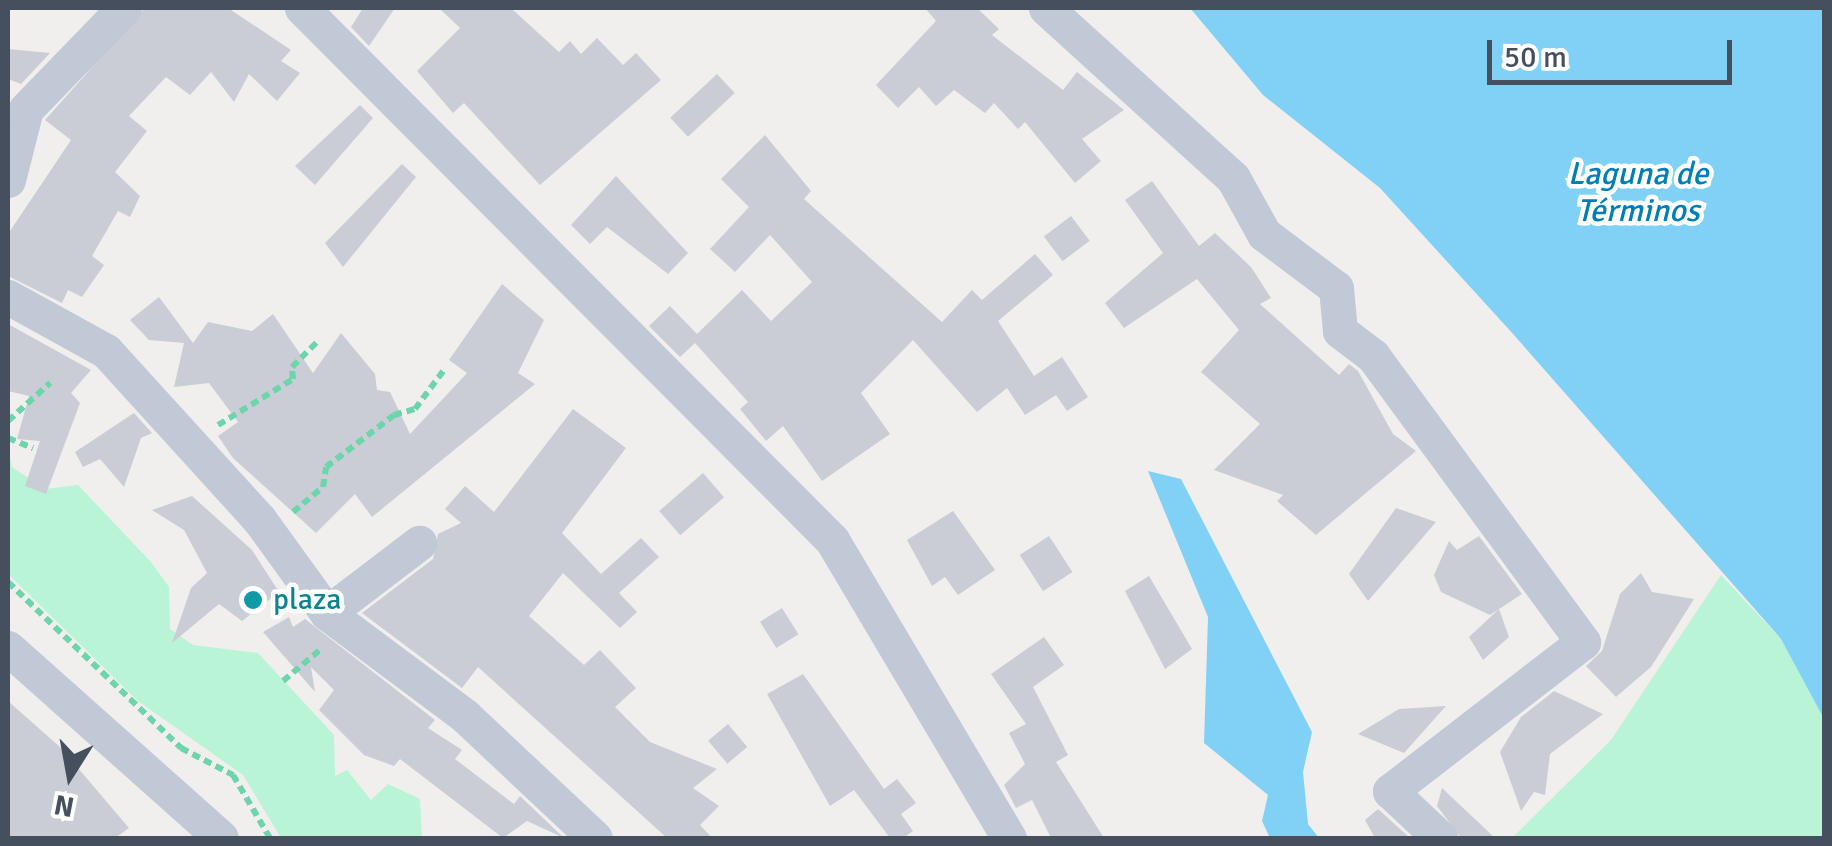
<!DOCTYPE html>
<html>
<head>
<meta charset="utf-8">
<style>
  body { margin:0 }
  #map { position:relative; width:1832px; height:846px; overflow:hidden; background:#f1efee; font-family:Signika,sans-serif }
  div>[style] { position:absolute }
  .green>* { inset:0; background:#b8f4d5 }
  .water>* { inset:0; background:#80d1f5 }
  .building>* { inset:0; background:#cacdd5; transform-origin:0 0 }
  .path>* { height:6px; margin-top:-3px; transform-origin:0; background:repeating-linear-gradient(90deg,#6cd5ac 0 8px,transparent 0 13px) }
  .street>* { height:35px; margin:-17.5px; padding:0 17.5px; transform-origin:17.5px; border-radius:17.5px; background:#c0c9d5 }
  .dots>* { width:28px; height:28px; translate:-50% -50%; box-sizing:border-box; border:5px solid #fff; border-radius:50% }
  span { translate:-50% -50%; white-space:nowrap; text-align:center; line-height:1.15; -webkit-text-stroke:9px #fff; paint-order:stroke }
  .culture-label { font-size:30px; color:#0d838f }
  .left { translate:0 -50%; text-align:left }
  .water-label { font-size:32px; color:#007eb6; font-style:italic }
  .frame { position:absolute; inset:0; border:10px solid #454f5e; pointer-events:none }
  .north { position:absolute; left:20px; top:726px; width:100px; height:100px; -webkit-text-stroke:8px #fff; paint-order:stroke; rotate:191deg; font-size:28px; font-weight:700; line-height:40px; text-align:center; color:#454f5e }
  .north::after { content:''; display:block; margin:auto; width:35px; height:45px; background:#454f5e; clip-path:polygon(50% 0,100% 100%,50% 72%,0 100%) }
  .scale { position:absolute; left:1487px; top:40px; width:245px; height:45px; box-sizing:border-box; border:5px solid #454f5e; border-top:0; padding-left:12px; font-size:30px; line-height:35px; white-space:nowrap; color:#454f5e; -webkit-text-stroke:8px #fff; paint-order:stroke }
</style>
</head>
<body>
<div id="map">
  <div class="green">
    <div style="clip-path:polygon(8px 448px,12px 467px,45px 489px,78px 485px,151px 562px,169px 587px,170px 629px,193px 645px,258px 653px,334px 735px,335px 776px,347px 770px,371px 800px,388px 784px,420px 799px,422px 838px,281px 838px,243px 775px,138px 701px,8px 574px)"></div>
    <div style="clip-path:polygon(1721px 575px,1781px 639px,1824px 719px,1824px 838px,1512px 838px,1611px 740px)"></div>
  </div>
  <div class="water">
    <div style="clip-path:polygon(1190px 8px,1824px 8px,1824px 719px,1781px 639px,1514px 335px,1380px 188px,1263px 95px)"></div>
    <div style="clip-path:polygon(1148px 471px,1181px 479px,1312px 732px,1303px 772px,1308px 824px,1319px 838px,1270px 838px,1262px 821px,1268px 795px,1204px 743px,1208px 617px)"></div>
  </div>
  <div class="building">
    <div style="clip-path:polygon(145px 8px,228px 8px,291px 50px,281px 61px,300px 73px,277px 101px,249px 74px,234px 102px,211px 72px,190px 95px,166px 77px,129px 116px,147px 131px,115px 172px,140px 196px,130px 217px,118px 211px,92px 256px,104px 265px,82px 297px,68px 290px,62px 303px,8px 276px,8px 234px,71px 140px,45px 120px)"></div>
    <div style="clip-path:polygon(363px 8px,395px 8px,369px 46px,351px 27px)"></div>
    <div style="clip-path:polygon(439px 8px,511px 8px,559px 52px,570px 41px,581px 54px,597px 38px,623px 65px,636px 53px,661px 80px,540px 185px,464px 103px,453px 113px,417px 71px,460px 28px)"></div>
    <div style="clip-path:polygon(925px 8px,977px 8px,999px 29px,992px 35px,1063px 90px,1077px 72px,1124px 110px,1082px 139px,1101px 161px,1075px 183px,1025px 122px,1018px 129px,994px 103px,985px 113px,954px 90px,936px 106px,919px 87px,898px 108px,876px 85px,936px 21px)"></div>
    <div style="clip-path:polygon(8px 49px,50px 53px,21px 84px,8px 79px)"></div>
    <div style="left:717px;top:74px;width:26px;height:64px;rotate:47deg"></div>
    <div style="clip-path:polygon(360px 105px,373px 118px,315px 185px,295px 166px)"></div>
    <div style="clip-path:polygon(765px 135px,811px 191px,804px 199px,942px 322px,972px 290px,982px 300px,1035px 254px,1053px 275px,998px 321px,1034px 376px,1062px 357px,1088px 397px,1067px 411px,1056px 395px,1025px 415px,1007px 388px,977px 412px,913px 340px,861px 393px,890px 434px,822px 481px,783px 426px,766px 441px,740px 409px,748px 402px,695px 343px,680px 357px,649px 326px,670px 306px,697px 334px,742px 290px,771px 321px,812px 282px,770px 235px,735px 272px,710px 249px,749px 207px,721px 179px)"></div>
    <div style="clip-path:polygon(402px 164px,416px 177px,343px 267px,325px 243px)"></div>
    <div style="clip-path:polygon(616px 176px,688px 253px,668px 274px,607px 227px,590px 244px,571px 225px)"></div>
    <div style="clip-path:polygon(1152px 181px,1199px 246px,1215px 233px,1251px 267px,1271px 298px,1260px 304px,1339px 375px,1349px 364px,1358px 371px,1393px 434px,1416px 451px,1316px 535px,1277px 501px,1283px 495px,1214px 470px,1260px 424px,1201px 372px,1239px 330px,1197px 279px,1124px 328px,1105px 303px,1163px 253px,1125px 200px)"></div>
    <div style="left:1071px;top:216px;width:31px;height:34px;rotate:53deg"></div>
    <div style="clip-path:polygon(502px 284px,544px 320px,518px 373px,535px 384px,372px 517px,355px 494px,316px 533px,233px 458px,218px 436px,238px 422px,209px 383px,174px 387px,184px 343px,149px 340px,130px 320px,159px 297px,193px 343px,208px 322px,252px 331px,273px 314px,313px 373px,341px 333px,375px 374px,377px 390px,390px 392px,410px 434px,467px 373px,449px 360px)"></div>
    <div style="clip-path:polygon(8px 324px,91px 370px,71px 393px,80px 403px,46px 494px,25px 486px,40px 441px,17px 439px,29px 396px,8px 391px)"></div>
    <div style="clip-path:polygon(573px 409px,626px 448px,562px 533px,601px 574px,641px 538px,659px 557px,619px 593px,637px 612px,620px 628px,563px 573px,529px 616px,584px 665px,600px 650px,636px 688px,615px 707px,650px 742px,717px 769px,693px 788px,719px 806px,700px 825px,712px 838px,667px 838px,478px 667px,462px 688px,362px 613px,433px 559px,438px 534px,461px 523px,445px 509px,465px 486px,494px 512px)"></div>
    <div style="clip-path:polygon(134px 413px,152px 433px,141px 438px,124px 487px,100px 459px,83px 467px,75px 452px)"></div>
    <div style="left:703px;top:473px;width:32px;height:58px;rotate:49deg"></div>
    <div style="clip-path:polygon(192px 496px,252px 550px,279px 592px,242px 621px,219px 604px,172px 643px,191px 588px,207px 573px,184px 530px,152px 510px)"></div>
    <div style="clip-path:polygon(1396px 508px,1436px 522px,1368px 601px,1349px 574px)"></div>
    <div style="clip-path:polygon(953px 511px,995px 570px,958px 595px,945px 577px,932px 586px,907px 540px)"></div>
    <div style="left:1049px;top:536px;width:43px;height:35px;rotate:57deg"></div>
    <div style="clip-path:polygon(1479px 536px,1522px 594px,1490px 615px,1441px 592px,1434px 575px,1449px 541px,1457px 550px)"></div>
    <div style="clip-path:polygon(1641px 573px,1652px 592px,1694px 599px,1651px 667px,1616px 697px,1586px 666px,1602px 651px,1620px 594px)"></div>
    <div style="clip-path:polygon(1149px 576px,1192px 649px,1165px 669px,1125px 591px)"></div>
    <div style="left:782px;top:608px;width:31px;height:26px;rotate:58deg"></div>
    <div style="clip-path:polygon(1499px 609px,1509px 637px,1483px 660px,1469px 637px)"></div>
    <div style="clip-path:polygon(289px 617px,293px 627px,305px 619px,435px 720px,428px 728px,462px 750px,455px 759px,514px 804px,520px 796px,564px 838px,527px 821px,503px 838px,400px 759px,394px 766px,364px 755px,319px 710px,334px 690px,311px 667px,315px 692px,263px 632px)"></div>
    <div style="clip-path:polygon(1044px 637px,1064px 665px,1033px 687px,1068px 755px,1056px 762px,1104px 838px,1051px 838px,1032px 800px,1016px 808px,1004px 785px,1025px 764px,1009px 733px,1026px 724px,991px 674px)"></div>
    <div style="clip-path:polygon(803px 674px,884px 789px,897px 779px,916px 803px,901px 814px,913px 831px,903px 838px,890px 838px,854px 790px,830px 806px,767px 694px)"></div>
    <div style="clip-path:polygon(1554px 691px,1603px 714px,1550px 754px,1545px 795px,1534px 792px,1521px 811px,1500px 752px,1521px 717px)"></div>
    <div style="clip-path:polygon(8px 701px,60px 747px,129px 828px,115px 838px,8px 838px)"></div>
    <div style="clip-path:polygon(1446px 706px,1404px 753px,1358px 734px,1399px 709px)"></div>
    <div style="left:728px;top:724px;width:30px;height:26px;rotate:50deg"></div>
    <div style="clip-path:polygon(1442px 788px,1495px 838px,1461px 838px,1437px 806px)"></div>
    <div style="clip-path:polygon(1378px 809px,1410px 838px,1375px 838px,1365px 820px)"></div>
  </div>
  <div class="path">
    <div style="left:8px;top:421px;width:57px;rotate:-42.1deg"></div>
    <div style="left:218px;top:425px;width:88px;rotate:-31.5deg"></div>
    <div style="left:293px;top:379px;width:12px;rotate:-95deg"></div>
    <div style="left:292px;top:367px;width:35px;rotate:-45deg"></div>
    <div style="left:8px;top:438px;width:27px;rotate:22deg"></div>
    <div style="left:293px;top:512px;width:39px;rotate:-40deg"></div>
    <div style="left:323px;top:487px;width:20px;rotate:-81deg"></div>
    <div style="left:326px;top:467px;width:86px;rotate:-37.4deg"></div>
    <div style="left:394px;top:415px;width:22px;rotate:-16deg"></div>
    <div style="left:415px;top:409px;width:49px;rotate:-53.4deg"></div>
    <div style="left:8px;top:582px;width:240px;rotate:43.8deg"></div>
    <div style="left:181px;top:748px;width:59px;rotate:27.4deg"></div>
    <div style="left:233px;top:775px;width:73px;rotate:59.6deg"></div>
    <div style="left:283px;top:681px;width:50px;rotate:-40.1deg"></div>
  </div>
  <div class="street">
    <div style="left:302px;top:8px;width:751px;rotate:45.11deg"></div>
    <div style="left:832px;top:540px;width:347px;rotate:59.3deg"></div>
    <div style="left:1046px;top:8px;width:253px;rotate:42.3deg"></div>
    <div style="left:1233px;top:178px;width:64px;rotate:61deg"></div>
    <div style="left:1264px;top:234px;width:90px;rotate:36.9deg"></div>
    <div style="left:1336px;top:288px;width:43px;rotate:84.7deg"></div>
    <div style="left:1340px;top:331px;width:41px;rotate:37.1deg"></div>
    <div style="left:1373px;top:356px;width:355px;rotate:53.7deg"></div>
    <div style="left:1583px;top:642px;width:244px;rotate:142.3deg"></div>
    <div style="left:1390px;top:791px;width:69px;rotate:43.2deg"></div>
    <div style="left:8px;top:180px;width:73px;rotate:-75.8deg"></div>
    <div style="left:26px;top:109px;width:141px;rotate:-45.9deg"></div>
    <div style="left:8px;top:297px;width:112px;rotate:28.9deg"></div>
    <div style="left:106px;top:351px;width:227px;rotate:47.7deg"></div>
    <div style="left:259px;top:519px;width:116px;rotate:54.1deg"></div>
    <div style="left:327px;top:613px;width:172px;rotate:36.7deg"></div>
    <div style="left:465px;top:716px;width:178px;rotate:43.2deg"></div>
    <div style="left:327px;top:613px;width:116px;rotate:-37.3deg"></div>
    <div style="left:8px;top:648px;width:285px;rotate:41.7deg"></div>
  </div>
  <div class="dots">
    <div style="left:253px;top:600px;background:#0f9aa8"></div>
  </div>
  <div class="culture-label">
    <span class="left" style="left:273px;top:600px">plaza</span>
  </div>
  <div class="water-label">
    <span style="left:1638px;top:193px">Laguna de<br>Términos</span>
  </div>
  <div class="frame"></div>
  <div class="north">N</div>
  <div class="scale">50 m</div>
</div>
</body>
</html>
